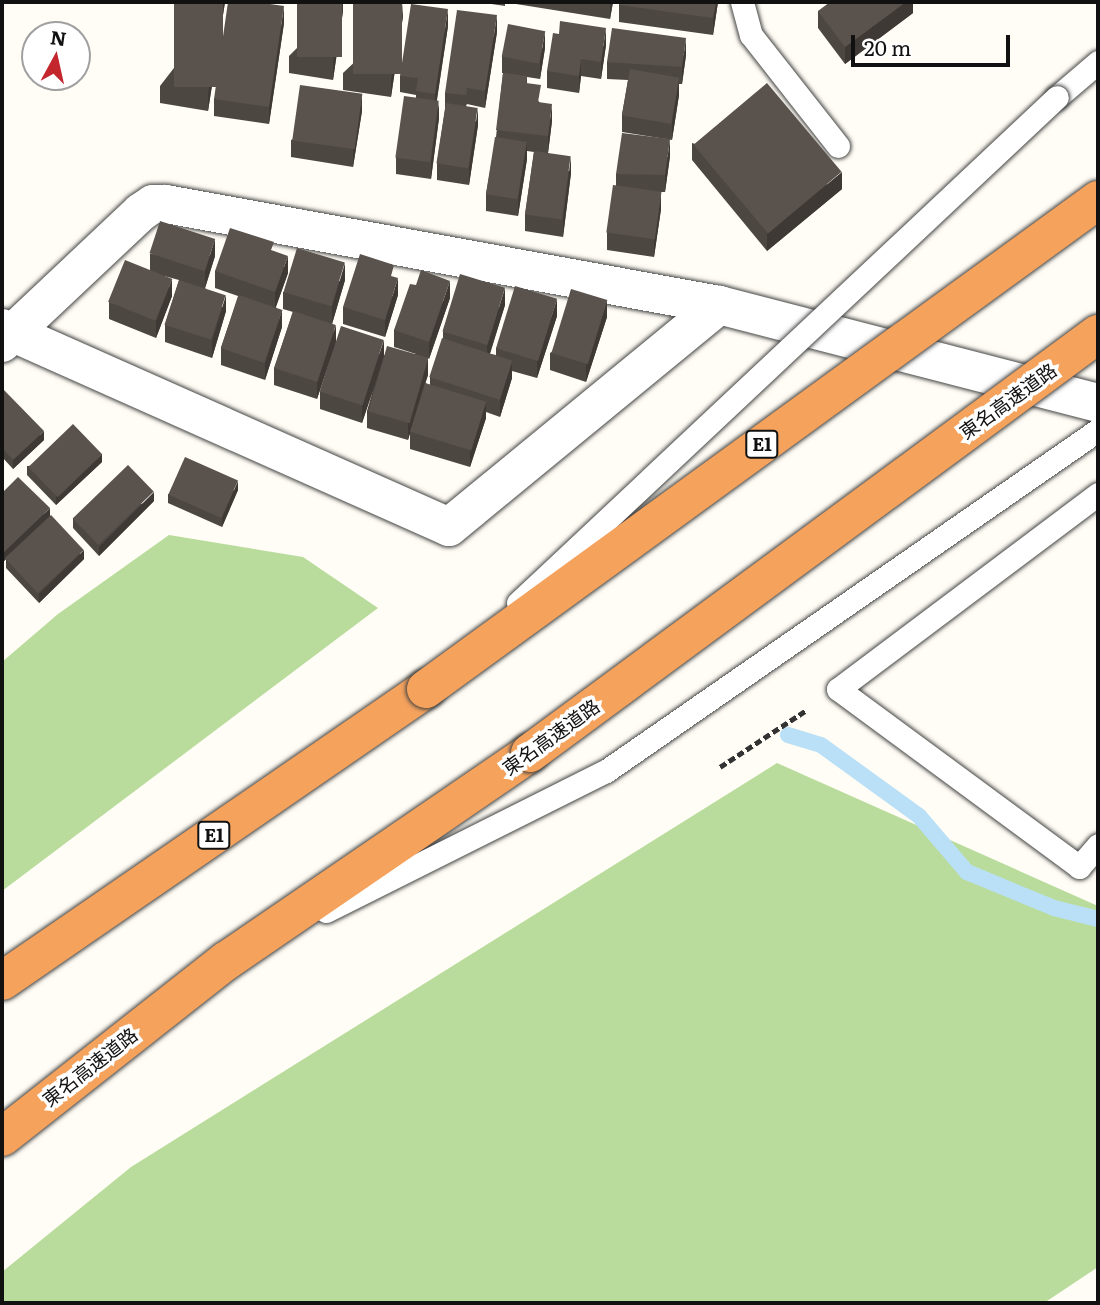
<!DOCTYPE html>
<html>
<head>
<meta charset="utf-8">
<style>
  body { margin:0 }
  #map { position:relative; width:1100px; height:1305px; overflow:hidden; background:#fffdf5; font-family:Literata,"Noto Sans JP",serif }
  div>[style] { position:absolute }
  .forest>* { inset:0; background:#b9dc9c }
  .stream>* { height:16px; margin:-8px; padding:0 8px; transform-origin:8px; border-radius:8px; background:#b9e0f7 }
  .path>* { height:4.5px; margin-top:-2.25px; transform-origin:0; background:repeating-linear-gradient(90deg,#333 0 7px,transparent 0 10.5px) }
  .roads { filter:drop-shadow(0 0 2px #444) drop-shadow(0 0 2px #444) }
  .service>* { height:23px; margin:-11.5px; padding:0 11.5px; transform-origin:11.5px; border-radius:11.5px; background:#fff }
  .minor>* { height:38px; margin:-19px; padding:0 19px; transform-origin:19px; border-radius:19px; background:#fff }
  .tertiary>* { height:38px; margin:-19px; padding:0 19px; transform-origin:19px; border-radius:19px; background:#fff }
  .motorway>* { height:38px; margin:-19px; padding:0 19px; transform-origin:19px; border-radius:19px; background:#f5a25d }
  .bridges { filter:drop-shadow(0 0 2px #444) drop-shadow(0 0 2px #444) }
  .service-bridge>* { height:23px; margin:-11.5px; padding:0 11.5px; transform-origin:11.5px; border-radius:11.5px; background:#fff }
  .motorway-bridge>* { height:38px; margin:-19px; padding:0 19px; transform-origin:19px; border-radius:19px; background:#f5a25d }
  .wall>* { inset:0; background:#4d4742 }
  .shaded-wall>* { inset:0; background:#3f3936 }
  .building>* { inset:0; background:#5a524d; transform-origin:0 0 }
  span { translate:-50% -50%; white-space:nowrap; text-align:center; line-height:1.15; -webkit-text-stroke:7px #fff; paint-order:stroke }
  .shield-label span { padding:2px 5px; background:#fff; border:2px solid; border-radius:5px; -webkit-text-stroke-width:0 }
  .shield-label { font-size:18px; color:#111; font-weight:700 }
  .street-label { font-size:19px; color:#111 }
  .frame { position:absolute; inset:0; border:4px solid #111; pointer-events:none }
  .north { position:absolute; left:21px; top:21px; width:70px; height:70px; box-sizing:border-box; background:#fff; border:2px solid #a0a0a0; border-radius:50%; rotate:8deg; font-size:19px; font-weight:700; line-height:28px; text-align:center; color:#111 }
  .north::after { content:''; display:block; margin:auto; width:24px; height:32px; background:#c4262e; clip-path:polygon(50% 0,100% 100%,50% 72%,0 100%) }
  .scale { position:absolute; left:851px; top:35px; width:159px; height:32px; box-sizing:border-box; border:4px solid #111; border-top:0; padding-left:9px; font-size:21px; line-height:24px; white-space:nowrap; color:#111; -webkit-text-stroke:5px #fff; paint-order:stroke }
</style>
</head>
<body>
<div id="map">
  <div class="forest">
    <div style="clip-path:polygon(169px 535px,303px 557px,378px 608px,2px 891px,2px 662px,58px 614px)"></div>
    <div style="clip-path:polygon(777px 763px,1098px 906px,1098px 1267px,1044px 1303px,2px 1303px,2px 1272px,131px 1167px)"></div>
  </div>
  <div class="stream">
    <div style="left:788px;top:735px;width:34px;rotate:17deg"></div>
    <div style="left:821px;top:745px;width:121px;rotate:35.9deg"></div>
    <div style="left:919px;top:816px;width:74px;rotate:49.4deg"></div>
    <div style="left:967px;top:872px;width:94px;rotate:22.5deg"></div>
    <div style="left:1054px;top:908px;width:45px;rotate:14deg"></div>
  </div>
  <div class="path">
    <div style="left:720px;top:767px;width:102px;rotate:-33.4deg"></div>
  </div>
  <div class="roads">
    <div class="service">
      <div style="left:742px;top:2px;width:34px;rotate:75deg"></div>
      <div style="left:751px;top:35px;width:141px;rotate:51.9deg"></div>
      <div style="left:1057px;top:97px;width:54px;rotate:-40.5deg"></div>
      <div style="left:1098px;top:494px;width:325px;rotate:143.1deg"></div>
      <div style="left:838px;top:689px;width:300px;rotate:36.4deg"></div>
      <div style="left:1079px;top:867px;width:29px;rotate:-49deg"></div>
      <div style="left:326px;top:911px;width:313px;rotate:-26.6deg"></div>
      <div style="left:606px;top:771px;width:599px;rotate:-34.73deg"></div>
    </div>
    <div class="minor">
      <div style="left:2px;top:343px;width:191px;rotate:-43.3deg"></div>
      <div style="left:141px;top:212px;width:14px;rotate:-34deg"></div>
      <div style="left:153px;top:204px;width:13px"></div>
      <div style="left:166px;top:204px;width:562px;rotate:10.35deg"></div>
      <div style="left:719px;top:305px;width:391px;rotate:14.5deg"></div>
      <div style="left:449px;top:527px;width:350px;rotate:-39.4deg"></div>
    </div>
    <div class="tertiary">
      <div style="left:2px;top:328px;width:489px;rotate:24deg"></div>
    </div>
    <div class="motorway">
      <div style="left:2px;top:981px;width:515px;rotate:-34.55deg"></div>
      <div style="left:2px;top:1137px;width:285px;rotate:-38.2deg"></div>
      <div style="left:226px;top:961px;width:368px;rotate:-34.4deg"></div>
    </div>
  </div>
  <div class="bridges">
    <div class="service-bridge">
      <div style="left:518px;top:603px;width:739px;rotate:-43.19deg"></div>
    </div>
    <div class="motorway-bridge">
      <div style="left:426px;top:689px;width:831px;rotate:-36.04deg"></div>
      <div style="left:530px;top:753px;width:706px;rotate:-36.42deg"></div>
    </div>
  </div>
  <div class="wall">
    <div style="clip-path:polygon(225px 2px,208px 111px,160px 103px,160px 86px)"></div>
    <div style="clip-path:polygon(343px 2px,343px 11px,333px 80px,289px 73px,289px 56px)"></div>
    <div style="clip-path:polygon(478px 2px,505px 2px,505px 6px)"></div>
    <div style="clip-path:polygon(516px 2px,613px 2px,610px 19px,516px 4px)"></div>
    <div style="clip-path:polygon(619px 2px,718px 2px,713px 35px,619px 22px)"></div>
    <div style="clip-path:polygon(913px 2px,913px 13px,845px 64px,818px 28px,818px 11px)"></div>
    <div style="clip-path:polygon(403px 16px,391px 97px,343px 90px,343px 73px)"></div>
    <div style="clip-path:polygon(284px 23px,269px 124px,214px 116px,214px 99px)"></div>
    <div style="clip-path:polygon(448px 26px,437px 100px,439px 118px,431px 179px,396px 174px,396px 157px,416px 97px,416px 95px,400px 92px,400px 76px)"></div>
    <div style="clip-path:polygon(497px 32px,485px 108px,467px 104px,466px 106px,478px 125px,469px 185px,437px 180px,437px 163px,445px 109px,445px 93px)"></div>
    <div style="clip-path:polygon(606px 45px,601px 79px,581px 76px,579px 93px,547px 88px,547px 71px)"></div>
    <div style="clip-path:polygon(545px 48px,540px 79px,527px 77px,527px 84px,552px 121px,548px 153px,571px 173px,563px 237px,525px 231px,525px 214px,534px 152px,527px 151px,527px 159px,518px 216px,486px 211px,486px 194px,496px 137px,503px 73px,502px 73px,502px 56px)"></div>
    <div style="clip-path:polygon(686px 55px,682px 84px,679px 84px,679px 95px,672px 140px,622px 132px,622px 115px,628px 80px,607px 79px,607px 62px)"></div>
    <div style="clip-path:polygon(362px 111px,353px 167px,291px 157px,291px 140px)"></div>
    <div style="clip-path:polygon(692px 143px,842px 189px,767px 251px,692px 160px)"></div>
    <div style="clip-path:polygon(670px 156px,665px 192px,657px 192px,661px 209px,654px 257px,607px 250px,607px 233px,616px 185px,616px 174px)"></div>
    <div style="clip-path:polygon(274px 251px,288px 273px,276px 307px,282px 327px,265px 380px,221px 365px,221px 348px,238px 296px,215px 288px,215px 271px)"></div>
    <div style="clip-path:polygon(150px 254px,215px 256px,205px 288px,226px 311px,212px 358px,165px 342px,165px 325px,179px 280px,164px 276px,172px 296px,156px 338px,109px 319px,109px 302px,150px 270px)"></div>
    <div style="clip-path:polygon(345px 280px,332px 324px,336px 342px,384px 355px,416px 354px,394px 347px,394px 330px,450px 298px,429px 359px,428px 358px,428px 375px,425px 383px,430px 385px,430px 377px,443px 338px,443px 332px,505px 305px,490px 354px,496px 355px,496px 348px,557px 316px,537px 378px,512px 371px,512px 378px,500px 417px,486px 412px,486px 418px,470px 467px,410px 449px,410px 432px,408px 440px,367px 428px,367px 411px,373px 390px,362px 423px,320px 409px,320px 392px,333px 349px,317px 399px,274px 385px,274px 368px,293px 312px,283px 309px,283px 292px)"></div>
    <div style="clip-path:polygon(398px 295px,385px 337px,343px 324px,343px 307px)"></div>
    <div style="clip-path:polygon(607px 317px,586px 382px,550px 370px,550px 353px)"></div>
    <div style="clip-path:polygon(2px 388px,44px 440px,13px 469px,2px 457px)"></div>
    <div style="clip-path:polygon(102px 462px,56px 505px,27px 475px,27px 466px)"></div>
    <div style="clip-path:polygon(238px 490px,222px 527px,168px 503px,168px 494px)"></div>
    <div style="clip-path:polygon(2px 493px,50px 517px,84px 559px,39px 603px,6px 568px,6px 559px,3px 562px,2px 561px)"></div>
    <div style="clip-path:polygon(154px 501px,99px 556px,73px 528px,73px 519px)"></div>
  </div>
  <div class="shaded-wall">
    <div style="clip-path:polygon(223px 2px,225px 2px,208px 111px,208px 94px)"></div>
    <div style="clip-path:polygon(342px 2px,343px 2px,343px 11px,333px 80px,333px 63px)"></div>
    <div style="clip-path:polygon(402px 2px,403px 16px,391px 97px,391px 80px)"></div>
    <div style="clip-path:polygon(610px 2px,613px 2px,610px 19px)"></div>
    <div style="clip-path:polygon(716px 2px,718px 2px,713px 35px,713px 18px)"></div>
    <div style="clip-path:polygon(906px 2px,913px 2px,913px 13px,845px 64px,845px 47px)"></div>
    <div style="clip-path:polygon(284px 6px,284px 23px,269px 124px,269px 107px)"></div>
    <div style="clip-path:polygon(448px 9px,448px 26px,435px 111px,435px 94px)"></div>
    <div style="clip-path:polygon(497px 15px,497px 32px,485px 108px,485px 91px)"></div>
    <div style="clip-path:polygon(606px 28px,606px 45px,601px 79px,601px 62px)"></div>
    <div style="clip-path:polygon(545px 31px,545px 48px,540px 79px,540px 62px)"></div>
    <div style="clip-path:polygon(686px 38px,686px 55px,682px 84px,682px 67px)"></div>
    <div style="clip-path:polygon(581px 59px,581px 76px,579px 93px,579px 76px)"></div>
    <div style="clip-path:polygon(679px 78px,679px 95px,672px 140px,672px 123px)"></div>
    <div style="clip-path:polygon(362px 94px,362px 111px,353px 167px,353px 150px)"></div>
    <div style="clip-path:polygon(439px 101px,439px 118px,431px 179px,431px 162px)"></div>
    <div style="clip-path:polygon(552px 104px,552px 121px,548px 153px,548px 136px)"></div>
    <div style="clip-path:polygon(478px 108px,478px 125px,469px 185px,469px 168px)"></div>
    <div style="clip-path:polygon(670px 139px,670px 156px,665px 192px,665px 175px)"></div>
    <div style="clip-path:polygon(527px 142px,527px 159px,518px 216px,518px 199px)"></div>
    <div style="clip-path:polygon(571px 156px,571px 173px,563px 237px,563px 220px)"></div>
    <div style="clip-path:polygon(842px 172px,842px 189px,767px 251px,767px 234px)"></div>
    <div style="clip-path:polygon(661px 192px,661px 209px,654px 257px,654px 240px)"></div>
    <div style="clip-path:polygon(215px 239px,215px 256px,205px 288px,205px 271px)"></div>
    <div style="clip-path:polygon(288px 256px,288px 273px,275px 309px,275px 292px)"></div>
    <div style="clip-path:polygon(345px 263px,345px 280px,332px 324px,332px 307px)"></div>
    <div style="clip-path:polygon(398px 278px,398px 295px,385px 337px,385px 320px)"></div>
    <div style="clip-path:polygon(172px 279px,172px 296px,156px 338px,156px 321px)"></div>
    <div style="clip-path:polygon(450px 281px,450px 298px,429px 359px,429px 342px)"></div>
    <div style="clip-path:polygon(505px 288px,505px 305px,487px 362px,487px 346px)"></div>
    <div style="clip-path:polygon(226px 295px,226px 311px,212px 358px,212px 341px)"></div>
    <div style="clip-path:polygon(557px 299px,557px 316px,537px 378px,537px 361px)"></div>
    <div style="clip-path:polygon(607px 300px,607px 317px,586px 382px,586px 365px)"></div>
    <div style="clip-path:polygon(282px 310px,282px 327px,265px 380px,265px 363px)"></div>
    <div style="clip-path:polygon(336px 325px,336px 342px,317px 399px,317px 382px)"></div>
    <div style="clip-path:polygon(384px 340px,384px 357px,362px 423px,362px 406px)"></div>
    <div style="clip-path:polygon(428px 358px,428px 375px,408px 440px,408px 424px)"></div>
    <div style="clip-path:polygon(512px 361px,512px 378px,500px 417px,500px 400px)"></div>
    <div style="clip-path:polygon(486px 402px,486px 418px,470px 467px,470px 450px)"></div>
    <div style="clip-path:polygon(44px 431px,44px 440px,13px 469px,13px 460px)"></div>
    <div style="clip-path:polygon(102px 454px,102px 462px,56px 505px,56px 496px)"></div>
    <div style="clip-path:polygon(238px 481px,238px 490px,222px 527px,222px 518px)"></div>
    <div style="clip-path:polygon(154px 492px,154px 501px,99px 556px,99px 547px)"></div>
    <div style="clip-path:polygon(50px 508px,50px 517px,3px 562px,3px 553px)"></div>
    <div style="clip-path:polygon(84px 550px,84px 559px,39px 603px,39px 594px)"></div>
  </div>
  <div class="building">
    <div style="left:174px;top:2px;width:49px;height:85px"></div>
    <div style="clip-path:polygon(228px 2px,256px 2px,284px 6px,269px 107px,214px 99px)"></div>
    <div style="left:297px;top:2px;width:45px;height:55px"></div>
    <div style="left:353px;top:2px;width:49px;height:72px"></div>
    <div style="clip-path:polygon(619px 2px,716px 2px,713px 18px,619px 5px)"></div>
    <div style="clip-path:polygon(830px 2px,906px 2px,845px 47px,818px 11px)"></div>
    <div style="clip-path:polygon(411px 4px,448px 9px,435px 94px,416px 91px,418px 78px,400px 76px)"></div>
    <div style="clip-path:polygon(457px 10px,497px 15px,485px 91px,467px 88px,466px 95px,445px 93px)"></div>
    <div style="clip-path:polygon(560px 21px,606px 28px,601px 62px,581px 59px,579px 76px,547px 71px,553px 33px,559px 34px)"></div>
    <div style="left:508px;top:24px;width:38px;height:33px;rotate:11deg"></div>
    <div style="clip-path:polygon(612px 28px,686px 38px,682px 67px,607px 62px)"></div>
    <div style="left:630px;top:69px;width:50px;height:47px;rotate:10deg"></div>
    <div style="clip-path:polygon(503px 73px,527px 76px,526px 83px,541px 85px,538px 102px,552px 104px,548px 136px,496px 130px)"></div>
    <div style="left:767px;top:83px;width:116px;height:96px;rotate:50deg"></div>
    <div style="left:300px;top:85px;width:63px;height:56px;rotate:8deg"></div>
    <div style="left:404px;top:96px;width:35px;height:62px;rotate:8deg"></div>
    <div style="left:446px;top:103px;width:32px;height:61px;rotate:9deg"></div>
    <div style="clip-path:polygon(622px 133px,670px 139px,665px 175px,616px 174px)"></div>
    <div style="left:495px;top:137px;width:32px;height:58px;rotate:9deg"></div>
    <div style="left:534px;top:151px;width:37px;height:64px;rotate:8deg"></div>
    <div style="left:613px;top:185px;width:49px;height:48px;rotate:8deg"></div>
    <div style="left:160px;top:221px;width:58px;height:34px;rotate:18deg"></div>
    <div style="clip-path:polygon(230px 228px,274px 242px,271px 250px,288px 256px,275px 292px,215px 271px)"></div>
    <div style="left:297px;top:248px;width:50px;height:46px;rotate:17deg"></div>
    <div style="clip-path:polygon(360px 254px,394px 265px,391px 276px,398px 278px,385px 320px,343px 307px)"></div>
    <div style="left:125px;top:260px;width:51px;height:45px;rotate:22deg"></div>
    <div style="clip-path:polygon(421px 270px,450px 281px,429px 342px,394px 330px,410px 284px,416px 285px)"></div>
    <div style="left:460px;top:274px;width:47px;height:60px;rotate:17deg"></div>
    <div style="left:179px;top:280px;width:49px;height:47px;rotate:18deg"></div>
    <div style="left:515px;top:286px;width:44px;height:65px;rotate:17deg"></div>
    <div style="left:571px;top:289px;width:38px;height:67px;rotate:17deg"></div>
    <div style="left:239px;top:295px;width:46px;height:56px;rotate:19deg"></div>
    <div style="left:293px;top:311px;width:45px;height:60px;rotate:18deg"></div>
    <div style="left:341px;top:326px;width:45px;height:69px;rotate:18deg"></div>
    <div style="left:442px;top:338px;width:74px;height:41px;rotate:18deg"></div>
    <div style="left:387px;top:346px;width:43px;height:68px;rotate:16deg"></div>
    <div style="left:425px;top:383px;width:64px;height:51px;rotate:17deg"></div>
    <div style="clip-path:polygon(2px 388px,44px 431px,13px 460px,2px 448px)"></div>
    <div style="left:73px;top:424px;width:42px;height:62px;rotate:46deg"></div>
    <div style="left:185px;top:457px;width:58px;height:41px;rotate:24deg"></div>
    <div style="left:128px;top:465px;width:37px;height:77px;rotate:46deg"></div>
    <div style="clip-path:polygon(18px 477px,50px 508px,3px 553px,2px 552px,2px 493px)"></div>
    <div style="left:51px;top:515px;width:48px;height:63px;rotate:47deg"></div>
  </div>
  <div class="shield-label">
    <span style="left:762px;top:444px">E1</span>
    <span style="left:214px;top:835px">E1</span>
  </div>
  <div class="street-label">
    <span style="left:1008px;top:401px;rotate:-36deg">東名高速道路</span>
    <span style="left:551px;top:737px;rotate:-36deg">東名高速道路</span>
    <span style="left:90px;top:1067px;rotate:-38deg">東名高速道路</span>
  </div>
  <div class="frame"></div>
  <div class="north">N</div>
  <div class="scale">20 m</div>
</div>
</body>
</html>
